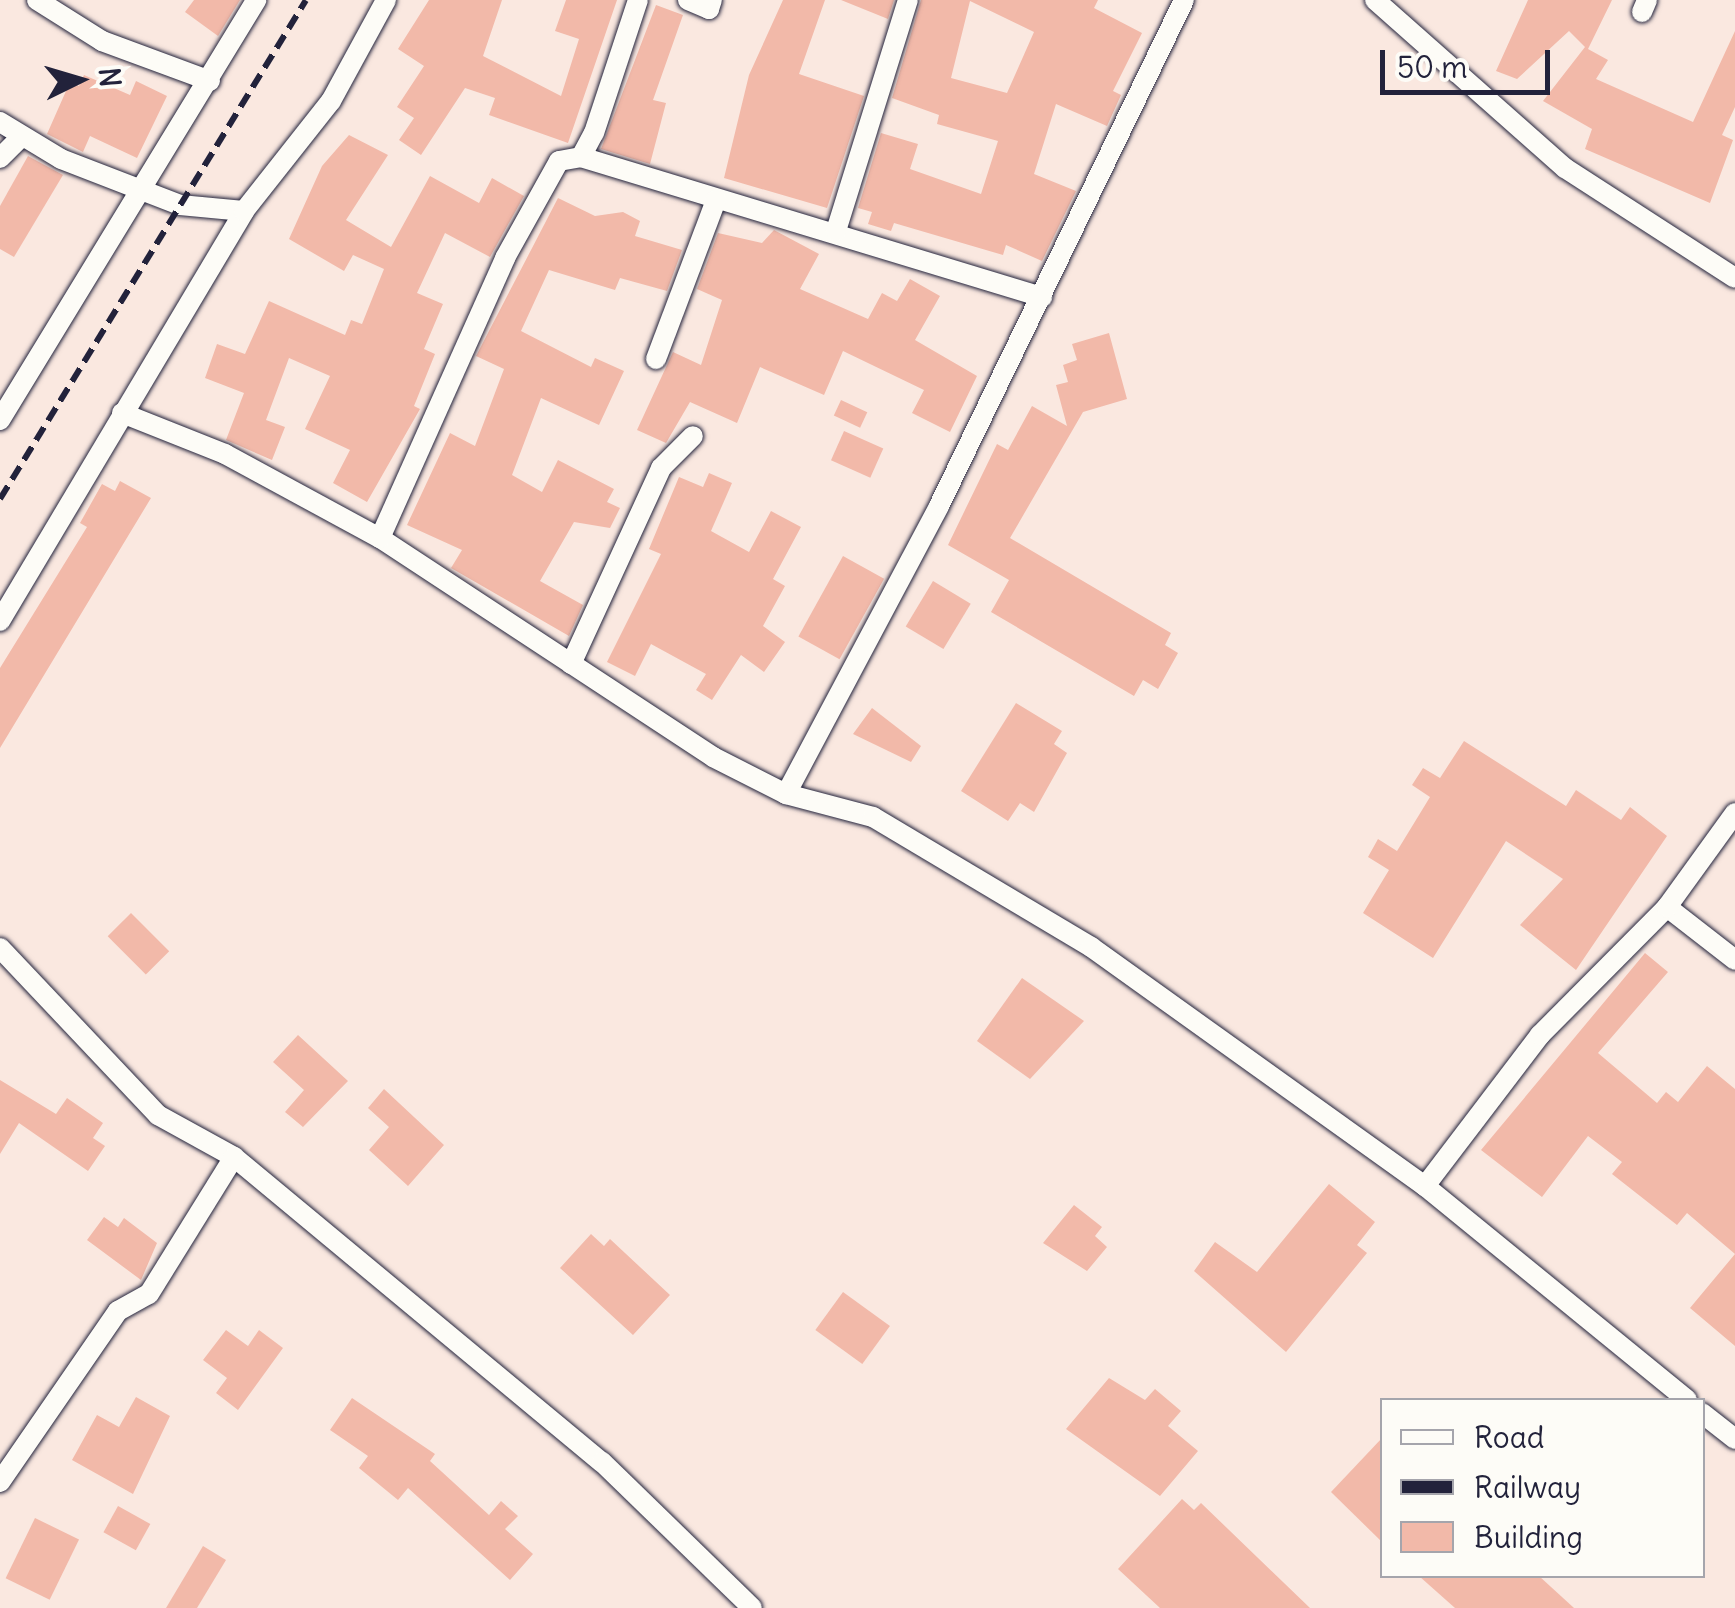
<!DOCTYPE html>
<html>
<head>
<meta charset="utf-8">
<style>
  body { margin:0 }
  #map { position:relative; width:1735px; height:1608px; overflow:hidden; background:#fae8e0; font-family:Delius,sans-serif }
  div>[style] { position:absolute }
  .building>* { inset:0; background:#f2b9a9; transform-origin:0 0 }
  .roads { filter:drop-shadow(0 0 2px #22223b) drop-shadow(0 0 2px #22223b) }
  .street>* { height:20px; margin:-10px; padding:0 10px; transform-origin:10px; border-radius:10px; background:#fdfcf7 }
  .rail>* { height:6px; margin-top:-3px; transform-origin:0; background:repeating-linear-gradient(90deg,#22223b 0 15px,transparent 0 23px) }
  span { translate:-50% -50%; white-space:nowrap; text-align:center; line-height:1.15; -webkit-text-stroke:8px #fdfcf7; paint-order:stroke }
  .legend { position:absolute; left:1380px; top:1398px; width:325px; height:180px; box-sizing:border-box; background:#fdfcf7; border:2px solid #a5a5ac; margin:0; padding:12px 18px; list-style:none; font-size:30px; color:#22223b }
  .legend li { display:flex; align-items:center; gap:20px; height:50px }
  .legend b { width:50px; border:2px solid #a5a5ac }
  .north { position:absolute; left:30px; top:30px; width:100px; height:100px; -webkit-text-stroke:8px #fdfcf7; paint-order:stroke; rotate:85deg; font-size:28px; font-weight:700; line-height:40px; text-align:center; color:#22223b }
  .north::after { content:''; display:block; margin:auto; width:35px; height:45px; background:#22223b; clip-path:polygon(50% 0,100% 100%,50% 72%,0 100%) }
  .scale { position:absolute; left:1380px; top:50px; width:170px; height:45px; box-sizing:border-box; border:5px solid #22223b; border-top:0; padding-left:12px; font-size:30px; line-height:35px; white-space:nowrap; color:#22223b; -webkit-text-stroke:8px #fdfcf7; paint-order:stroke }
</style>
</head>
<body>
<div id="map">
  <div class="building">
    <div style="clip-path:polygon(194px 0,240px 0,218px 36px,185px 12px)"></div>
    <div style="clip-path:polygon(429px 0,502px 0,483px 56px,561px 96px,579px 39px,555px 31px,566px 0,617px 0,568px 143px,489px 115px,495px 98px,465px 88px,421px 155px,399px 140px,414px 118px,397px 107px,424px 66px,398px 49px)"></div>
    <div style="clip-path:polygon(783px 0,825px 0,799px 74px,864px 96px,827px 208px,724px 178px,749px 75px)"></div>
    <div style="clip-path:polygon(841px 0,894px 0,888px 19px)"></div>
    <div style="clip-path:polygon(evenodd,921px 0,1098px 0,1094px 8px,1142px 33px,1113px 91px,1121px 95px,1107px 126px,1056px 104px,1034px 174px,1076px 191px,1042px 261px,1006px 245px,1003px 255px,894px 223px,891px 231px,868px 224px,872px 212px,858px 208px,881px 133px,918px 144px,910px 169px,981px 194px,998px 141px,937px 124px,939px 115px,892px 98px,921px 0,970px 1px,1034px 32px,1007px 93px,951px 78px,970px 1px)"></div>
    <div style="clip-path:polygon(1528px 0,1612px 0,1588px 49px,1608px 60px,1596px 79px,1693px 122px,1735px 31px,1735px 107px,1722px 135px,1733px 140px,1710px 203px,1585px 149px,1592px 129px,1543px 101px,1585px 47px,1569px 31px,1517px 79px,1496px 71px)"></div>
    <div style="clip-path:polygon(656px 5px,683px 15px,653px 100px,666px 103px,650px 164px,601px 149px)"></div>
    <div style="clip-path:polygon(84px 75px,130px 95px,136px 81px,167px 96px,137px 158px,90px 136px,83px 152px,47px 134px,70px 82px,79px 86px)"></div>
    <div style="clip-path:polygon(349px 135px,388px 155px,346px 220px,391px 247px,430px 176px,479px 203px,492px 178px,524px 196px,490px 257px,445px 233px,417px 293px,443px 304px,424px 349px,435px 354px,414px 406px,420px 409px,367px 502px,333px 483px,350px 450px,305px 429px,330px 376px,289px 358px,266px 420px,285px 427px,272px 460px,226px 440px,244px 393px,205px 378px,217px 344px,245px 354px,269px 301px,345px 335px,351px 320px,362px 324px,384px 269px,353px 255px,344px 271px,289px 239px,322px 166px)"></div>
    <div style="clip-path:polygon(28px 156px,63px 175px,14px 257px,0 249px,0 206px)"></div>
    <div style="clip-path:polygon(558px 198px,595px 216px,623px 212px,640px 221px,635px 236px,682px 250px,667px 291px,620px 278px,615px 290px,549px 270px,521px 331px,591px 367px,595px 358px,624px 371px,599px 425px,541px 398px,512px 475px,542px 492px,558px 460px,614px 489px,607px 502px,620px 508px,610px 528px,574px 522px,540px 581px,583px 605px,569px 636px,451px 568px,462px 550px,407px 525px,450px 433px,475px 446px,504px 369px,476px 356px)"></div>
    <div style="clip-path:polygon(774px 230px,819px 254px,800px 289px,868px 319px,882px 293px,897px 301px,910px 279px,940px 296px,915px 340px,977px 376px,950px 432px,912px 413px,924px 390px,843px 351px,824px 395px,760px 367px,737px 423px,690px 402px,666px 443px,637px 430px,673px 352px,701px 365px,722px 300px,697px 289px,718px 233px,762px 243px)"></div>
    <div style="clip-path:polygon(1109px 333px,1127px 399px,1083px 412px,1010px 538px,1171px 633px,1165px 645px,1178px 653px,1158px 689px,1143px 680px,1134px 696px,991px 612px,1009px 580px,948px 545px,997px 444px,1008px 450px,1032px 406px,1067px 426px,1056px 385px,1068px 382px,1063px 365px,1077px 360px,1072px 344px)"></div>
    <div style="left:841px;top:400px;width:29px;height:17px;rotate:25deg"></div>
    <div style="left:844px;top:431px;width:43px;height:32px;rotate:24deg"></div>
    <div style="clip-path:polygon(709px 473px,732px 483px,711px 531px,749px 552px,771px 511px,801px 527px,773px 579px,785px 586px,763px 626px,785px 642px,764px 672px,741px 655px,712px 700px,696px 690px,706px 674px,651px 644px,635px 676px,607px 662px,661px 554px,649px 549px,679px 477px,703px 487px)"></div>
    <div style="clip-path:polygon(120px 481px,151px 498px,0 748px,0 668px,87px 527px,80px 523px,102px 484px,115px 491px)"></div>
    <div style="left:843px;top:556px;width:47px;height:92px;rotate:29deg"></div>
    <div style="left:933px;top:581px;width:44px;height:53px;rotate:31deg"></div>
    <div style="clip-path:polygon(1016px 703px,1062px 731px,1054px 744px,1067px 753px,1034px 812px,1020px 803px,1008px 821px,961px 791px)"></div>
    <div style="clip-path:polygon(872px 708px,921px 746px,911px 762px,853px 734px)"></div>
    <div style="clip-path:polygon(1464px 741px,1566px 806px,1576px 790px,1621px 820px,1630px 807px,1667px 836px,1576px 970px,1520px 925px,1563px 879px,1506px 841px,1433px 958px,1363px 913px,1389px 870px,1368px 857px,1378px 839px,1397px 851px,1430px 797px,1412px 785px,1423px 768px,1440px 778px)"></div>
    <div style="left:131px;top:913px;width:54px;height:33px;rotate:45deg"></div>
    <div style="clip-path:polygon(1645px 953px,1668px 972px,1598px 1053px,1657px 1103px,1666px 1092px,1678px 1102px,1707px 1066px,1735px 1089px,1735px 1346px,1690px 1308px,1735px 1254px,1687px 1213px,1677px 1225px,1612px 1174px,1622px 1162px,1588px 1136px,1542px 1197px,1481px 1150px)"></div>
    <div style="clip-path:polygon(1022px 978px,1084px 1021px,1030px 1079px,977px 1041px)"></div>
    <div style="clip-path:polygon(298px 1035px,348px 1081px,303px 1127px,285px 1112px,304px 1090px,273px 1062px)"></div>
    <div style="clip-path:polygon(0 1080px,56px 1114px,67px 1098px,103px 1123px,93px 1138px,105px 1146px,88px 1171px,19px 1123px,0 1154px)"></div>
    <div style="clip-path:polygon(384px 1089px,444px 1145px,408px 1186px,369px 1150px,389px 1127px,368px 1108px)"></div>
    <div style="clip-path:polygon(1329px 1184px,1375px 1222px,1357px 1245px,1367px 1253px,1286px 1352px,1194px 1271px,1215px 1242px,1257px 1272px)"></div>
    <div style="clip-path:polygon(1074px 1205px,1102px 1227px,1095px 1236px,1107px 1247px,1087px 1271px,1043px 1243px)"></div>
    <div style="clip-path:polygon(104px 1217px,118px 1227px,124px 1218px,157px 1243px,141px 1280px,87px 1240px)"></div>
    <div style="clip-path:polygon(591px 1234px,604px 1246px,610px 1239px,670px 1295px,633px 1335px,560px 1268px)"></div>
    <div style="left:843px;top:1292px;width:58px;height:47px;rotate:36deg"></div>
    <div style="clip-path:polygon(226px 1330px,248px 1346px,259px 1330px,283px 1348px,238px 1410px,216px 1393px,227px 1378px,203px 1360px)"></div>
    <div style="clip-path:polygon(1109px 1378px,1145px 1400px,1155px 1389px,1181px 1411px,1168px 1426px,1198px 1451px,1160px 1496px,1066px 1429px)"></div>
    <div style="clip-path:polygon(136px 1397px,170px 1416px,133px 1494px,72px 1460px,97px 1415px,119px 1427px)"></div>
    <div style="clip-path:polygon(352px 1398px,435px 1454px,430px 1461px,489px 1515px,501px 1501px,518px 1516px,505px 1529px,533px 1554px,510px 1580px,408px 1488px,398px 1500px,359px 1468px,368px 1456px,330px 1430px)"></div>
    <div style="clip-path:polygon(1382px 1438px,1382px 1542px,1331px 1492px)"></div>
    <div style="clip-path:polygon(1182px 1499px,1194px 1510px,1201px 1503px,1310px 1608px,1160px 1608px,1118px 1569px)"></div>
    <div style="left:118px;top:1506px;width:37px;height:30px;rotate:29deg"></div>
    <div style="left:35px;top:1518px;width:49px;height:67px;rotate:26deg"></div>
    <div style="clip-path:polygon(203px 1546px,226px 1560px,197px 1608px,166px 1608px)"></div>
    <div style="clip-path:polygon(1419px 1576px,1539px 1576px,1574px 1608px,1455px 1608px)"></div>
  </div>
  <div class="roads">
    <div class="street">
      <div style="left:37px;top:0;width:77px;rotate:32.2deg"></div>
      <div style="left:102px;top:41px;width:115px;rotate:20.3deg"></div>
      <div style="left:688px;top:0;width:23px;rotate:23deg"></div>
      <div style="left:709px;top:9px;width:9px;rotate:-72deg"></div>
      <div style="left:1375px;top:0;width:254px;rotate:41.5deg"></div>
      <div style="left:1565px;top:168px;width:202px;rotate:32.9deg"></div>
      <div style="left:1642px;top:12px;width:13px;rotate:-67deg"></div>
      <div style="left:0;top:122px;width:71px;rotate:31.2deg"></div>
      <div style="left:61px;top:159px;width:128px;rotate:21.1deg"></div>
      <div style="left:180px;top:205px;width:64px;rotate:5.4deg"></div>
      <div style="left:581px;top:157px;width:482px;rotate:16.9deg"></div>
      <div style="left:0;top:158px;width:31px;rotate:-45deg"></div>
      <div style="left:836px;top:231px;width:242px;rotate:-72.7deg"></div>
      <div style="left:656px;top:359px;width:170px;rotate:-69.3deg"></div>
      <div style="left:122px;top:413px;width:111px;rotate:21.7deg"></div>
      <div style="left:225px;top:454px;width:176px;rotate:28.5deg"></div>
      <div style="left:380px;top:538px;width:399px;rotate:33.3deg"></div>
      <div style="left:713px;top:757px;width:82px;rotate:26.9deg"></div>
      <div style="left:786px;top:794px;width:90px;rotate:14.8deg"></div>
      <div style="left:873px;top:817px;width:254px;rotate:30.8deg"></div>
      <div style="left:1091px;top:947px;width:411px;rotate:35.6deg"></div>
      <div style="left:1425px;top:1186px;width:338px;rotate:39.2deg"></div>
      <div style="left:0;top:420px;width:492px;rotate:-58.6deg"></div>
      <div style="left:380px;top:538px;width:307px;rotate:-65.9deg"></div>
      <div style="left:505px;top:258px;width:111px;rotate:-60.9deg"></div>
      <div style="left:559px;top:161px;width:22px;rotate:-10deg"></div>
      <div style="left:581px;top:157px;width:27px;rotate:-62deg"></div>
      <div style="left:594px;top:133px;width:140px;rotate:-71.7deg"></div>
      <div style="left:0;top:621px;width:477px;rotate:-59.2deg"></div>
      <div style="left:244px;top:211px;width:140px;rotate:-51.7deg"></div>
      <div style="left:331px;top:101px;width:115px;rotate:-61.4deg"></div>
      <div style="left:571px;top:664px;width:216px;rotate:-65.3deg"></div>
      <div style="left:661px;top:468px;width:45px;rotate:-45deg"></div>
      <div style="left:786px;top:794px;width:326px;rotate:-62deg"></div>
      <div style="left:939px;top:506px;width:562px;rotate:-64.16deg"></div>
      <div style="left:1667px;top:907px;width:86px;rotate:37.9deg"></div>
      <div style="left:0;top:948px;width:230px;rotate:46.6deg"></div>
      <div style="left:158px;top:1115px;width:87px;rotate:28.9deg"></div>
      <div style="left:234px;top:1157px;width:478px;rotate:39.7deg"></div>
      <div style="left:602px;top:1462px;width:209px;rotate:44.2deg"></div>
      <div style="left:1425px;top:1186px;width:190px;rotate:-52.7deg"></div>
      <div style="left:1540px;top:1035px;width:180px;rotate:-45.2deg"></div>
      <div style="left:1667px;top:907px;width:116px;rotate:-54.1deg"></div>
      <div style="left:1702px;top:1413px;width:42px;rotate:38.2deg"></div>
      <div style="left:0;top:1482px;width:208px;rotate:-55.4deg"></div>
      <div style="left:118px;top:1311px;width:35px;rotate:-29deg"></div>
      <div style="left:149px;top:1294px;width:161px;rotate:-58.2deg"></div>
    </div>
  </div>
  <div class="rail">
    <div style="left:0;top:499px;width:585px;rotate:-58.48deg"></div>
  </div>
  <ul class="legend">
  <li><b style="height:12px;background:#fdfcf7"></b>Road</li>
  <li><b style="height:12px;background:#22223b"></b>Railway</li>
  <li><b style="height:28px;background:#f2b9a9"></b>Building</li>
  </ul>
  <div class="north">N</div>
  <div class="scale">50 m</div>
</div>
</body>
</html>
